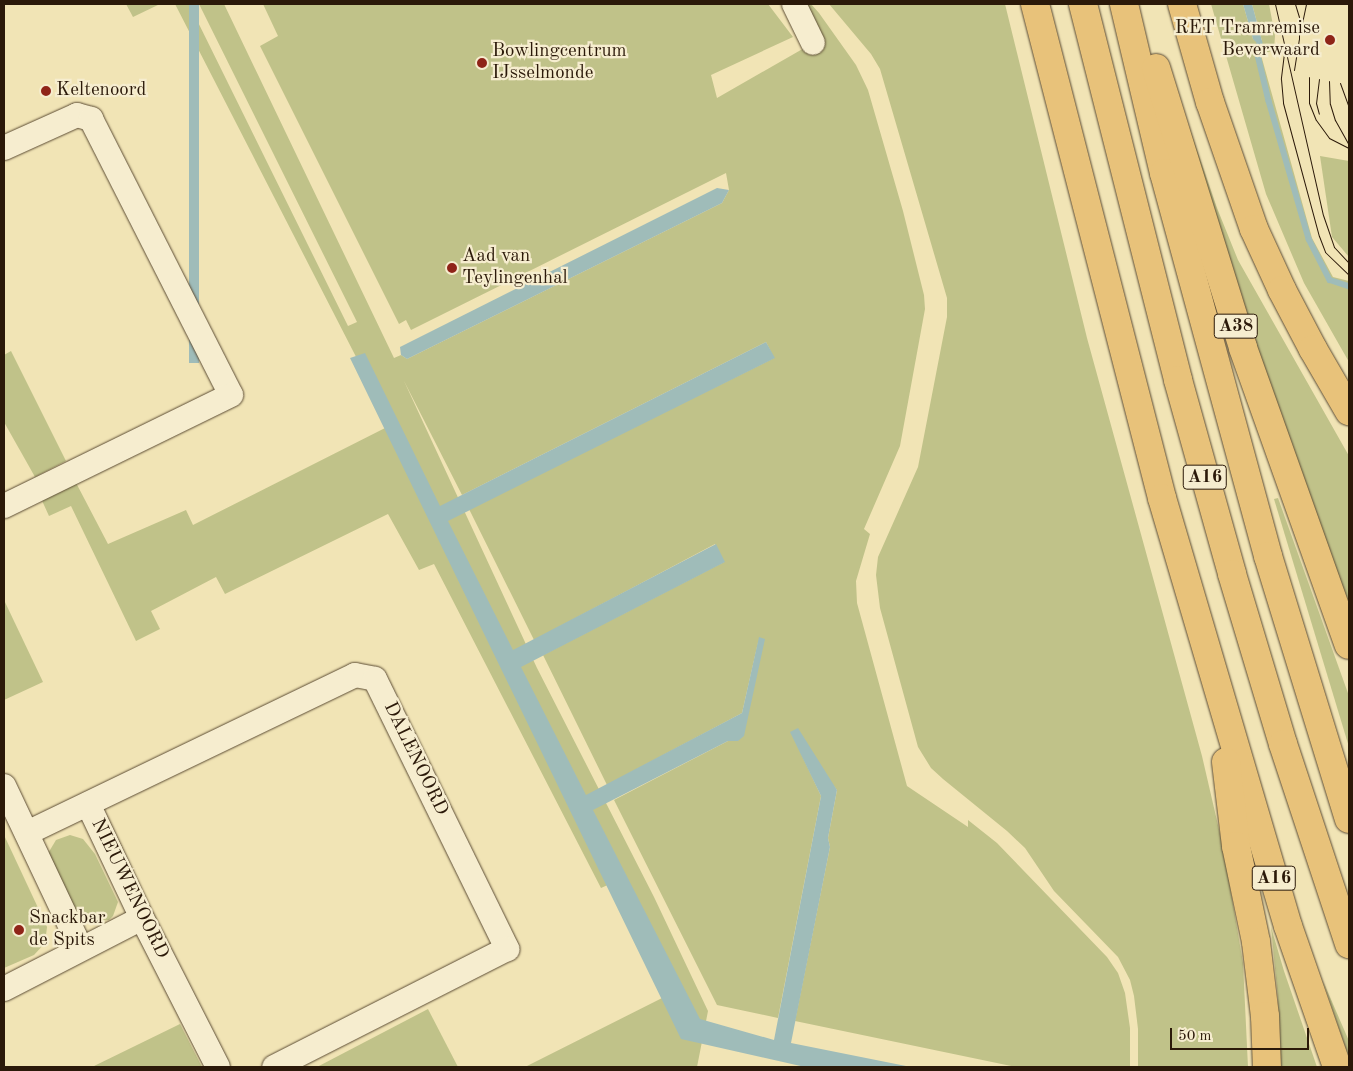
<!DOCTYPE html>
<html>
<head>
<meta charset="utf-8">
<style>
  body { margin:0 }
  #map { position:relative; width:1353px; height:1071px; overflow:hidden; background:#f1e4b5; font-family:"Old Standard TT",serif }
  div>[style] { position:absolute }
  .green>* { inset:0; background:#c0c289 }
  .water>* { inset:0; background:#9fbcb9; transform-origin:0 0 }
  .stream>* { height:5.5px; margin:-2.75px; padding:0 2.75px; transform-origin:2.75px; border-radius:2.75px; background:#9fbcb9 }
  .roads { filter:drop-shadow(0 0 1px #5c4c34) drop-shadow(0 0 1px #5c4c34) }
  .minor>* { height:24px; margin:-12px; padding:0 12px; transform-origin:12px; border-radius:12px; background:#f6edcf }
  .highway>* { height:28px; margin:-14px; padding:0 14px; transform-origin:14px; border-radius:14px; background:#e8c27a }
  .tram>* { height:1px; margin:-0.5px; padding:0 0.5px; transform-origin:0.5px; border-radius:0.5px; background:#2b1909 }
  .dots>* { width:14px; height:14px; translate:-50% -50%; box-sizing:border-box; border:2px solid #f6edcf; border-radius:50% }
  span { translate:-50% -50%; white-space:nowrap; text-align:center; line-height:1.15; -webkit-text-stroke:4.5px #f6edcf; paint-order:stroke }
  .shield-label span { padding:1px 4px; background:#f6edcf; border:1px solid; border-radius:4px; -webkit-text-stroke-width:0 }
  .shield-label { font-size:18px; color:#2b1909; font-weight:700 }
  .poi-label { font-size:19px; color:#2b1909 }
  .right { translate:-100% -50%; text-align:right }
  .left { translate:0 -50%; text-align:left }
  .street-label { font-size:19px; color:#2b1909 }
  .frame { position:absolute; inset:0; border:5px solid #2b1909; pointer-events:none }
  .scale { position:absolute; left:1170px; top:1028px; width:139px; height:22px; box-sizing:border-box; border:2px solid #2b1909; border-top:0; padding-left:6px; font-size:15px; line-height:18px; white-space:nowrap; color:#2b1909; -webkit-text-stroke:4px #f6edcf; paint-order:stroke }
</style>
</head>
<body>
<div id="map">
  <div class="green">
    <div style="clip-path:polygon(126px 4px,160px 4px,133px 17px)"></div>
    <div style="clip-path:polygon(175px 4px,189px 4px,348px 326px,357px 322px,199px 4px,224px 4px,394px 358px,401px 355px,407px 359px,722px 203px,729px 190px,726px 173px,411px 330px,406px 320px,399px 324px,260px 46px,278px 36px,263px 4px,768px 4px,793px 37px,711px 75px,717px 98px,813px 43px,800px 4px,811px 4px,819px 13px,856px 65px,868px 90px,903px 211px,924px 295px,925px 309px,900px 446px,864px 529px,870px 534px,856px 581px,857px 603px,907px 786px,968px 827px,968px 820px,997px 843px,1107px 957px,1118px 973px,1125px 993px,1130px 1028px,1130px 1067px,1016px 1067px,795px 1021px,830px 847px,828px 838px,837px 790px,791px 732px,821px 796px,778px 1018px,717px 1005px,614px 800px,728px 741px,738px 741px,759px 638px,742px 713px,607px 785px,543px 655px,724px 562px,715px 544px,534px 640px,469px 509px,774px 358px,766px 342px,462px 495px,404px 381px,537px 668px,654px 897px,708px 1011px,697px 1067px,525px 1067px,678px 990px,621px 879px,601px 888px,434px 564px,419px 570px,388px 514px,225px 594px,216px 577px,151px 611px,160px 629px,136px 641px,71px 506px,49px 516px,39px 494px,73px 477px,108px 544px,186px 510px,193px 525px,391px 425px)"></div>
    <div style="clip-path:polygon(829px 4px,1005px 4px,1087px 338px,1202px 756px,1224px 851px,1243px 963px,1248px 1067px,1138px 1067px,1138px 1029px,1134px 996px,1130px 980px,1118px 957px,1054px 891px,1025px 848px,1007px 831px,943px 779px,931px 768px,918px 747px,880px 608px,876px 575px,878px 557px,918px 467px,947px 317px,947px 298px,880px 69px,871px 54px)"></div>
    <div style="clip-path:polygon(1211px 4px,1243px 4px,1253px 39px,1262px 41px,1252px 4px,1269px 4px,1275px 36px,1274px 50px,1261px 55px,1312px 238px,1333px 277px,1349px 281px,1349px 362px,1304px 283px,1266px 194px)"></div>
    <div style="clip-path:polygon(1187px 121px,1217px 208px,1238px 260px,1349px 456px,1349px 615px,1249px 331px)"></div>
    <div style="clip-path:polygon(1320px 156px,1349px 161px,1349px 257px,1332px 237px)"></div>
    <div style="clip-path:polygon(11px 351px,66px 461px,35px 477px,4px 422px,4px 355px)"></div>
    <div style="clip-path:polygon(1278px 498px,1349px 696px,1349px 747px,1274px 499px)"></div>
    <div style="clip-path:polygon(4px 600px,43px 682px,4px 700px)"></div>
    <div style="clip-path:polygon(4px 835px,47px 927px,45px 943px,34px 955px,4px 968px)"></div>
    <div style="clip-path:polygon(70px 835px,83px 839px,95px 854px,118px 902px,113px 916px,109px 920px,86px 922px,77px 916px,47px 855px,56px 840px)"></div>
    <div style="clip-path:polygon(1271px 927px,1284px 971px,1317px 1067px,1280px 1067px,1278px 999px)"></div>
    <div style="clip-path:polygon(1323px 981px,1349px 1041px,1349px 1058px)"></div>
    <div style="clip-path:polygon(428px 1009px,458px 1067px,317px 1067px)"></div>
    <div style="clip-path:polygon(180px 1024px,202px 1067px,92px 1067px)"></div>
  </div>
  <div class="water">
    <div style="left:189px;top:4px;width:10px;height:359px"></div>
    <div style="clip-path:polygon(1243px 4px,1252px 4px,1262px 41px,1258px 44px,1253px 39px)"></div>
    <div style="clip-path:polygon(717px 188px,729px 190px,722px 203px,407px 359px,401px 355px,400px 347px)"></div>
    <div style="clip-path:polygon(766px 342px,775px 358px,448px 521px,513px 650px,716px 544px,725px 562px,521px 667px,586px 795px,742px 713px,759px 637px,765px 639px,744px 736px,738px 741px,728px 741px,593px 810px,700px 1019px,774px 1040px,821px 796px,790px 732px,798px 728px,837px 790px,828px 838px,830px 847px,791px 1043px,911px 1067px,805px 1067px,681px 1039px,350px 358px,365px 353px,440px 506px)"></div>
  </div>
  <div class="stream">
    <div style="left:1260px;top:43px;width:12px;rotate:99deg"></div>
    <div style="left:1258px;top:55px;width:47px;rotate:76.6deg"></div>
    <div style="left:1269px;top:101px;width:144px;rotate:73.8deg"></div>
    <div style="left:1309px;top:239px;width:46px;rotate:62.9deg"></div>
    <div style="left:1330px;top:280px;width:20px;rotate:18deg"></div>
  </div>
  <div class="roads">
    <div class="minor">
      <div style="left:794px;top:4px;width:43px;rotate:64deg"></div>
      <div style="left:4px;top:148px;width:80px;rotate:-24.3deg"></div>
      <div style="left:77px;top:115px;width:15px;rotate:16deg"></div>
      <div style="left:91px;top:119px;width:309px;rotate:63.1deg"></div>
      <div style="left:231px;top:395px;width:253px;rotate:153.9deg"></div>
      <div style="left:4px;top:786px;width:180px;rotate:64.7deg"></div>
      <div style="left:88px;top:804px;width:126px;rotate:64.7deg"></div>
      <div style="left:142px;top:918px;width:167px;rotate:63deg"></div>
      <div style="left:27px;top:833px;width:364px;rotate:-25.7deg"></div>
      <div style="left:355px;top:675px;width:20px;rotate:11deg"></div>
      <div style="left:375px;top:679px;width:301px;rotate:63.9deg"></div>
      <div style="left:507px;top:949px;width:261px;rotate:153.1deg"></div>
      <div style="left:4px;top:989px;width:155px;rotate:-27.2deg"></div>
    </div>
    <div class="highway">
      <div style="left:1035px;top:4px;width:510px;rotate:75.58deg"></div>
      <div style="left:1162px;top:498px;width:446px;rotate:73.6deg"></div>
      <div style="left:1288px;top:926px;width:149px;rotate:70.8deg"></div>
      <div style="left:1083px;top:4px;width:388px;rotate:75.8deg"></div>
      <div style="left:1178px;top:380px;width:201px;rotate:74.4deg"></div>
      <div style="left:1232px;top:574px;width:177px;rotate:73.3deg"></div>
      <div style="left:1283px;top:744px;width:211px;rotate:71.7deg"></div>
      <div style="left:1124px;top:4px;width:174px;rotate:76.7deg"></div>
      <div style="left:1164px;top:173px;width:397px;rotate:74.8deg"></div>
      <div style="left:1268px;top:556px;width:275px;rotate:72.9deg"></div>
      <div style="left:1182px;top:4px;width:102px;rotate:74.1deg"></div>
      <div style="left:1210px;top:102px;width:134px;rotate:70.9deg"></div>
      <div style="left:1254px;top:229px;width:67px;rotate:65.3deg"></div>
      <div style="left:1282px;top:290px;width:67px;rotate:62.3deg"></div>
      <div style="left:1313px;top:349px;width:72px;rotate:59.9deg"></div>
      <div style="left:1156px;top:68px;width:293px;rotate:72.7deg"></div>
      <div style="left:1243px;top:348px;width:315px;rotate:70.4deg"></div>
      <div style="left:1226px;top:762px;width:85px;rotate:83.2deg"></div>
      <div style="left:1236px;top:846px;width:98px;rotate:78.2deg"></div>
      <div style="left:1256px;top:942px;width:75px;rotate:83.1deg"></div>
      <div style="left:1265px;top:1016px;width:51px;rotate:87.8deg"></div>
    </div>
  </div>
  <div class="tram">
    <div style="left:1275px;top:4px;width:216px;rotate:77.2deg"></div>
    <div style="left:1323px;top:215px;width:34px;rotate:71deg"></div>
    <div style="left:1334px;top:247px;width:22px;rotate:47deg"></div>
    <div style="left:1302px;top:23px;width:19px;rotate:-78deg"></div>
    <div style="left:1284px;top:53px;width:26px;rotate:97deg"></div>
    <div style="left:1281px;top:79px;width:24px;rotate:85deg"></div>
    <div style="left:1283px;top:103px;width:138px;rotate:74.9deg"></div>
    <div style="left:1319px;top:236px;width:17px;rotate:69deg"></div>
    <div style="left:1325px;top:252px;width:33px;rotate:44deg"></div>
    <div style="left:1294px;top:70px;width:31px;rotate:-81deg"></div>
    <div style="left:1299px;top:39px;width:22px;rotate:-90deg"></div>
    <div style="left:1299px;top:17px;width:14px;rotate:-107deg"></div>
    <div style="left:1309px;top:77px;width:26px;rotate:90deg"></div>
    <div style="left:1309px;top:103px;width:18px;rotate:68deg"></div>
    <div style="left:1316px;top:120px;width:22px;rotate:54deg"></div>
    <div style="left:1329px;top:138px;width:22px;rotate:27deg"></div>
    <div style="left:1319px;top:79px;width:24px;rotate:97deg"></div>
    <div style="left:1316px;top:103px;width:11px;rotate:75deg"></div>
    <div style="left:1329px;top:81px;width:23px;rotate:88deg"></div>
    <div style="left:1330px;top:104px;width:17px;rotate:73deg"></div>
    <div style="left:1335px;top:120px;width:29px;rotate:61deg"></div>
    <div style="left:1340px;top:83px;width:27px;rotate:70deg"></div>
  </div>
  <div class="dots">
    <div style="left:1330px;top:40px;background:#8f2418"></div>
    <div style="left:482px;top:63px;background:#8f2418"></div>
    <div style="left:46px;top:91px;background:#8f2418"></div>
    <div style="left:452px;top:268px;background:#8f2418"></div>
    <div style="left:19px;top:930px;background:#8f2418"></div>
  </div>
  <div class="shield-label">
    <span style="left:1236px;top:326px">A38</span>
    <span style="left:1205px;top:477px">A16</span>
    <span style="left:1274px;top:878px">A16</span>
  </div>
  <div class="poi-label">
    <span class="right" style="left:1320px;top:40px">RET Tramremise<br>Beverwaard</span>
    <span class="left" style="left:492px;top:63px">Bowlingcentrum<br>IJsselmonde</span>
    <span class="left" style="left:56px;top:91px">Keltenoord</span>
    <span class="left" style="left:462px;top:268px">Aad van<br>Teylingenhal</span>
    <span class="left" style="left:29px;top:930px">Snackbar<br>de Spits</span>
  </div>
  <div class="street-label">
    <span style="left:415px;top:759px;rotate:64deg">DALENOORD</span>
    <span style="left:129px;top:889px;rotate:64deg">NIEUWENOORD</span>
  </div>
  <div class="frame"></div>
  <div class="scale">50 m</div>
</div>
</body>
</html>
